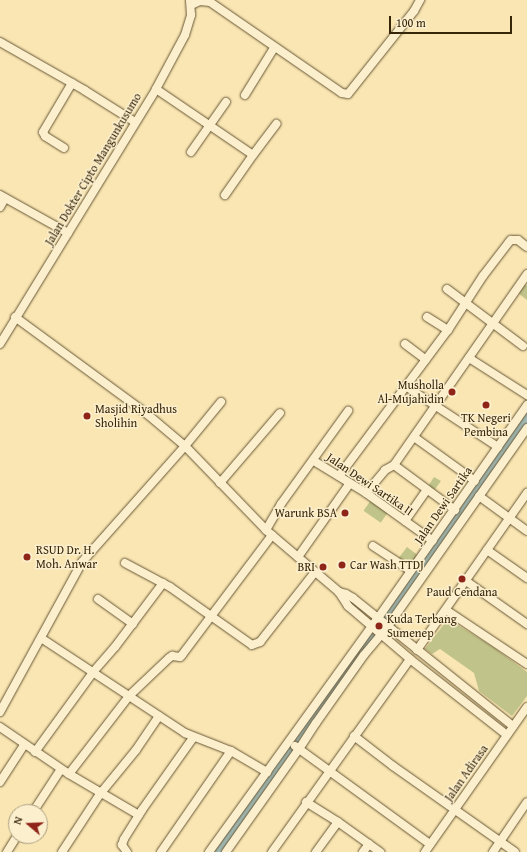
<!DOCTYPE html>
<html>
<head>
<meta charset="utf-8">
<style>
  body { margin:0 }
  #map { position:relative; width:527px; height:852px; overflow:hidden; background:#f9e6b3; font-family:"Gentium Book Plus",serif }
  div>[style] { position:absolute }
  .green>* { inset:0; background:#c1c48a; transform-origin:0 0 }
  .river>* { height:15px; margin:-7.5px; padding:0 7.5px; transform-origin:7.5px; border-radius:7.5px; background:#a3bdb8 }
  .roads { filter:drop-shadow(0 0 1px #685634) drop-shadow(0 0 1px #685634) }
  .minor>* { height:8px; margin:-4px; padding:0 4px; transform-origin:4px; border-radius:4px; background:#fbefce }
  .dots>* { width:11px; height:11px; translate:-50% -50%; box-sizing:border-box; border:2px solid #fbefce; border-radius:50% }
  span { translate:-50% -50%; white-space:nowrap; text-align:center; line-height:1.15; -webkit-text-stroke:3px #fbefce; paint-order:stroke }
  .street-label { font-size:12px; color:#38260a }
  .poi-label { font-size:12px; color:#38260a }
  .right { translate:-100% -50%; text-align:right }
  .left { translate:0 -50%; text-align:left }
  .north { position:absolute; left:8px; top:804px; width:40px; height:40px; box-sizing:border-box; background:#fbefce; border:1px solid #ad9f80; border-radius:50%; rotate:289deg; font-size:11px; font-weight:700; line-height:16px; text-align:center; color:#38260a }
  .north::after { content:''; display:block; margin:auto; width:14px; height:18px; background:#8f2418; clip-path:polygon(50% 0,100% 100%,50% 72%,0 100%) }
  .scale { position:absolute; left:389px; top:16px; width:123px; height:18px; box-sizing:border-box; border:2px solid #38260a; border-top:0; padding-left:5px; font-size:12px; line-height:14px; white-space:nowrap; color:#38260a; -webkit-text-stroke:3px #fbefce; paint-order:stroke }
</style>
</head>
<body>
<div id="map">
  <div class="green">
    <div style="clip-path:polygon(524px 284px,527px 286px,527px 300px,518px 293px)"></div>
    <div style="clip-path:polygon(434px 477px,441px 481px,433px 492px,427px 488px)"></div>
    <div style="left:371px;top:500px;width:21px;height:13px;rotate:35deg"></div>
    <div style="left:407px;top:547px;width:15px;height:16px;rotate:37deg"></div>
    <div style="clip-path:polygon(448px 619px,493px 647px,527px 672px,527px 696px,512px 716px,479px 691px,474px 673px,440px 649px,432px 654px,425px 649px)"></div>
  </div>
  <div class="river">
    <div style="left:386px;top:619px;width:247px;rotate:-55.2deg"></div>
    <div style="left:218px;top:852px;width:268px;rotate:-54.4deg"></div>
  </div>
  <div class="roads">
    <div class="minor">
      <div style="left:191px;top:5px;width:10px;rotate:-24deg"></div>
      <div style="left:200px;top:1px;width:10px;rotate:6deg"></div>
      <div style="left:210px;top:2px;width:160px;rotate:34.6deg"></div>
      <div style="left:342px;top:93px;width:6px;rotate:9deg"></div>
      <div style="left:348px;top:94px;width:106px;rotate:-51.5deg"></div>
      <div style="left:414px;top:11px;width:13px;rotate:-61deg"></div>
      <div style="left:0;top:42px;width:97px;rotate:29.7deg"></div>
      <div style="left:84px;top:90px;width:60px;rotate:32.1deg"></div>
      <div style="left:156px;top:89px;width:117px;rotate:34.2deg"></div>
      <div style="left:253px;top:155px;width:49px;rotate:125deg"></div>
      <div style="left:245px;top:95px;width:55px;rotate:-58.3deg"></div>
      <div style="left:64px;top:148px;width:22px;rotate:-148deg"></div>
      <div style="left:45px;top:136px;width:4px;rotate:-117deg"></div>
      <div style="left:43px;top:132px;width:57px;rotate:-59.4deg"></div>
      <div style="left:191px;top:152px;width:61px;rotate:-55deg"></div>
      <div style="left:253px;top:155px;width:39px;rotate:-53deg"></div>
      <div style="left:0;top:195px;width:78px;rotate:29.2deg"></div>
      <div style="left:0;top:207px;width:10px;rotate:-61deg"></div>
      <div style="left:447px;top:289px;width:95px;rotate:36.9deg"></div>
      <div style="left:15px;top:317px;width:164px;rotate:36.3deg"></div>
      <div style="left:147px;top:414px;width:50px;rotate:40.1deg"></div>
      <div style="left:185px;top:446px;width:117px;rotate:46deg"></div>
      <div style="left:266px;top:530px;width:96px;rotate:40.3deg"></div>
      <div style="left:339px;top:592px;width:17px;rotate:57deg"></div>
      <div style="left:348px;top:606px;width:82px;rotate:40.5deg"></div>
      <div style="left:410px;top:659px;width:123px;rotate:38.1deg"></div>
      <div style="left:427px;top:317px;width:25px;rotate:32deg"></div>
      <div style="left:0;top:344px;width:299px;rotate:-58.5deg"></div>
      <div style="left:156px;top:89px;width:61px;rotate:-61.8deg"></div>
      <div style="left:185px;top:35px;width:21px;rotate:-73deg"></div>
      <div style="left:191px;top:15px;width:15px;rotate:-94deg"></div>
      <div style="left:405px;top:344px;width:26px;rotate:37deg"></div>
      <div style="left:469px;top:358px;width:69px;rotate:32.5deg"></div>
      <div style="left:407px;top:387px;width:109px;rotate:33.4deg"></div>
      <div style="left:414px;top:437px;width:75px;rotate:35.8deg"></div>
      <div style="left:314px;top:461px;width:61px;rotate:31.6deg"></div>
      <div style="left:366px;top:493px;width:82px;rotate:35.6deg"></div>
      <div style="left:394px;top:465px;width:76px;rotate:36.4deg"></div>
      <div style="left:339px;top:476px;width:182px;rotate:-53.3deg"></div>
      <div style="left:448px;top:330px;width:64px;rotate:-57.1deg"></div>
      <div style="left:483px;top:276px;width:43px;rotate:-52.6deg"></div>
      <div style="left:509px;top:242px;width:3px;rotate:-45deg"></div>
      <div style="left:511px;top:240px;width:7px"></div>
      <div style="left:518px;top:240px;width:11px;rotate:38deg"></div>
      <div style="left:220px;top:483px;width:92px;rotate:-49.4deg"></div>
      <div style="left:366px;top:493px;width:30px;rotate:-50deg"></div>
      <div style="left:385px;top:470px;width:10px;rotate:-29deg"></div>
      <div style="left:394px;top:465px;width:233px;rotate:-55.1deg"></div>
      <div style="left:479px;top:496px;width:59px;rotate:36.1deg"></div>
      <div style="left:405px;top:521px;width:38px;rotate:-55deg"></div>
      <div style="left:266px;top:530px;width:30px;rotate:-60deg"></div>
      <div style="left:281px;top:504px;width:115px;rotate:-54.2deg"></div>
      <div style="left:373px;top:546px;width:45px;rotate:33.3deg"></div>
      <div style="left:487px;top:550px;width:49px;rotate:35deg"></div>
      <div style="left:298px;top:557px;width:90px;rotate:-54.9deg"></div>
      <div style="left:125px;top:563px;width:51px;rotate:28.1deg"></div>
      <div style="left:170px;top:587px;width:100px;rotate:35.3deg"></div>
      <div style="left:252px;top:645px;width:9px;rotate:-21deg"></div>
      <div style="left:260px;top:642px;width:89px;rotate:-51.8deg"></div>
      <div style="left:466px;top:581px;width:75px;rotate:35.2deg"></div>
      <div style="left:339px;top:592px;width:7px;rotate:16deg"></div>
      <div style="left:346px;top:594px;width:8px;rotate:30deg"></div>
      <div style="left:353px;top:598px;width:205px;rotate:38.7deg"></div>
      <div style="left:98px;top:599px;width:43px;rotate:35.5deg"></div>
      <div style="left:446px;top:610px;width:97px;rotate:33.7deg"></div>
      <div style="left:41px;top:638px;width:173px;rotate:33.4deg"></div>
      <div style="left:185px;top:733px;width:49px;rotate:21.4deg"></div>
      <div style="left:231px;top:751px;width:42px;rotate:30.3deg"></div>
      <div style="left:417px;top:650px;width:192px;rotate:-55deg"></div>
      <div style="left:0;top:712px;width:171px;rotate:-61.3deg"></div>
      <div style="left:82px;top:562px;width:155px;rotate:-48.4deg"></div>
      <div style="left:185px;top:446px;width:57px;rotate:-50.7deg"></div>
      <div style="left:0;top:727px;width:83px;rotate:34.3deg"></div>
      <div style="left:69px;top:774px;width:81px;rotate:30.4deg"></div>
      <div style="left:354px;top:736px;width:49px;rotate:37.6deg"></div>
      <div style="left:393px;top:766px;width:149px;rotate:35.2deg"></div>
      <div style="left:295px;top:746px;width:167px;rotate:36deg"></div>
      <div style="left:35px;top:752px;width:100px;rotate:-53.9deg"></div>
      <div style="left:94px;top:671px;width:32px;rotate:-49deg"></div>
      <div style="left:115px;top:647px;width:80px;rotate:-53.1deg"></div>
      <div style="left:69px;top:774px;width:98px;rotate:-52.4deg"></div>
      <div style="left:129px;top:696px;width:55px;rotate:-43.5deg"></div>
      <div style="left:169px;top:658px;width:4px;rotate:-34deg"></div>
      <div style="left:172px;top:656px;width:8px;rotate:7deg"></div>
      <div style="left:180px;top:657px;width:3px;rotate:-45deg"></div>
      <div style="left:182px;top:655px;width:150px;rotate:-53.1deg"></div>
      <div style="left:0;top:782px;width:44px;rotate:-57deg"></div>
      <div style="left:306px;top:802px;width:38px;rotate:32deg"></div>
      <div style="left:338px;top:822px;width:52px;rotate:35.5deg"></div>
      <div style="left:33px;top:812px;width:51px;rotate:-56.9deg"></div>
      <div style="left:7px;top:852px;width:19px;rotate:-58deg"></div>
      <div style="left:62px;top:852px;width:69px;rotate:-56.8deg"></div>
      <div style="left:100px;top:794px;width:57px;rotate:-50.7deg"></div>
      <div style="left:136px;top:750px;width:41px;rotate:-55.9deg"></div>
      <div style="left:127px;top:852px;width:9px;rotate:-126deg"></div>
      <div style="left:122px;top:845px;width:6px;rotate:-72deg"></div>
      <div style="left:124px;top:839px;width:34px;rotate:-58deg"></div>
      <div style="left:142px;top:810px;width:88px;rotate:-54.7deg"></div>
      <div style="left:161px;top:852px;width:123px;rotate:-55.3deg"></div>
      <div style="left:209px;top:852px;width:289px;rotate:-54.2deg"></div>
      <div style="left:378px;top:618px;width:260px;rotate:-55deg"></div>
      <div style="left:226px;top:852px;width:126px;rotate:-54.7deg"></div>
      <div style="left:299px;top:749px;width:31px;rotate:-57deg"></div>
      <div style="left:316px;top:723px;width:83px;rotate:-54.8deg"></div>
      <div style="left:364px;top:655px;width:38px;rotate:-50deg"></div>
      <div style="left:388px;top:626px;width:242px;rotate:-54.9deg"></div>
      <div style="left:272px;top:852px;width:237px;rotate:-54.4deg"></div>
      <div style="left:316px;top:852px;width:37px;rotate:-54deg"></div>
      <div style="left:363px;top:852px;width:10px;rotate:-53deg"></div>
      <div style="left:425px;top:852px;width:177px;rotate:-54.9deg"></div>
      <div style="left:493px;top:852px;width:60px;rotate:-55.8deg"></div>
    </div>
  </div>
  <div class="dots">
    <div style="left:452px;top:392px;background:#8f2418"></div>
    <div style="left:486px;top:405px;background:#8f2418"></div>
    <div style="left:87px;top:416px;background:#8f2418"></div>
    <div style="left:345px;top:513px;background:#8f2418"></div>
    <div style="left:27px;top:557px;background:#8f2418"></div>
    <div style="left:342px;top:565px;background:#8f2418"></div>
    <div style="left:323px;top:567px;background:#8f2418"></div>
    <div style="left:462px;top:579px;background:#8f2418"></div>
    <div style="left:379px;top:626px;background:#8f2418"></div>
  </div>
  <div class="street-label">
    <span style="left:93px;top:169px;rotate:-59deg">Jalan Dokter Cipto Mangunkusumo</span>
    <span style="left:370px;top:484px;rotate:34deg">Jalan Dewi Sartika II</span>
    <span style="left:443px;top:505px;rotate:-55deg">Jalan Dewi Sartika</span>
    <span style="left:466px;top:773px;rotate:-55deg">Jalan Adirasa</span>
  </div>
  <div class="poi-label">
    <span class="right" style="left:444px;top:392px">Musholla<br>Al-Mujahidin</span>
    <span class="left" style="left:95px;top:416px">Masjid Riyadhus<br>Sholihin</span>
    <span style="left:486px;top:425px">TK Negeri<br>Pembina</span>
    <span class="right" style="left:337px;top:513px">Warunk BSA</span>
    <span class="left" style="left:36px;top:557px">RSUD Dr. H.<br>Moh. Anwar</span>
    <span class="left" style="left:350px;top:565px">Car Wash TTDJ</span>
    <span class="right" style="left:315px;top:567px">BRI</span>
    <span style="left:462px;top:592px">Paud Cendana</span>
    <span class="left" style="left:387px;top:626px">Kuda Terbang<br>Sumenep</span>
  </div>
  <div class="north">N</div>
  <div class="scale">100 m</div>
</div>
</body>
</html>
